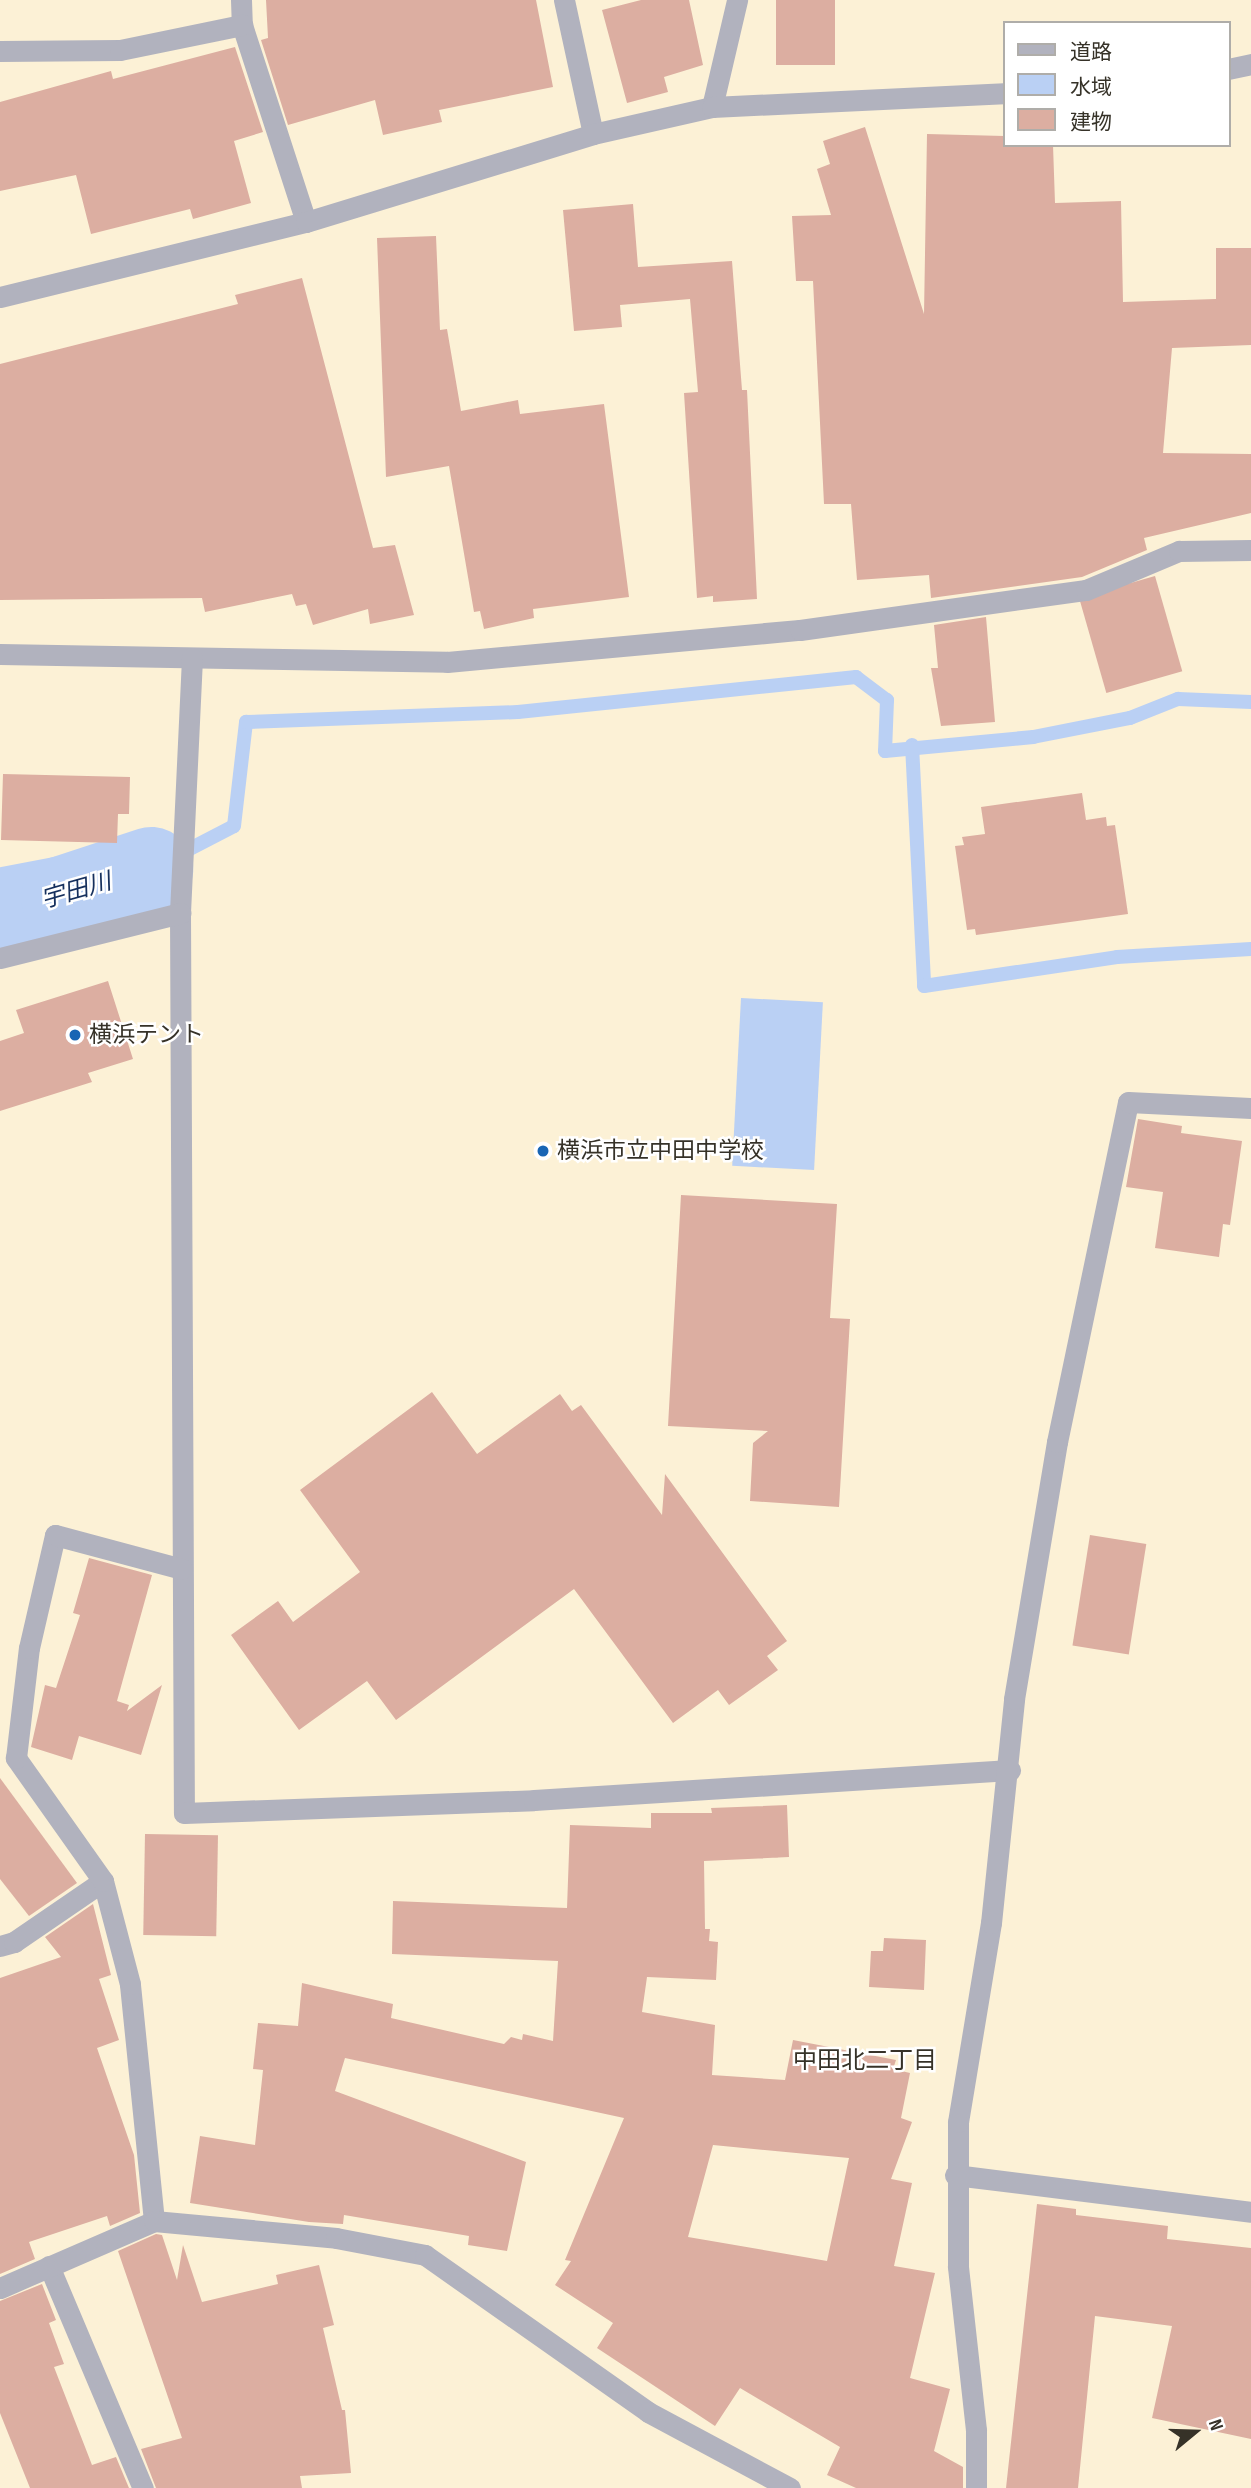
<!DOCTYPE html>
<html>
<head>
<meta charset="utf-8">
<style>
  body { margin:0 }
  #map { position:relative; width:1251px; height:2488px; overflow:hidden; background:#fcf1d6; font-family:"Sofia Sans Condensed","Noto Sans JP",sans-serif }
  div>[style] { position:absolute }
  .water>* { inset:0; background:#bad0f4; transform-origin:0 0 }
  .stream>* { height:14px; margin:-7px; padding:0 7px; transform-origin:7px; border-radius:7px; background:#bad0f4 }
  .river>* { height:84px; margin:-42px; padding:0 42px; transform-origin:42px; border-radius:42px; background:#bad0f4 }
  .building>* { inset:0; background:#dcaea1; transform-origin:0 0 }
  .minor>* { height:21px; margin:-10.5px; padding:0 10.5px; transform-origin:10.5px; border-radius:10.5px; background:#b1b2be }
  .dots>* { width:19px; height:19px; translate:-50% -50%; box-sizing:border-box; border:4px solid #fff; border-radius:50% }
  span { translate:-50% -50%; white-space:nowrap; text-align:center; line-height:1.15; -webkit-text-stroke:5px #fff; paint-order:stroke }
  .poi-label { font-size:23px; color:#363228 }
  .left { translate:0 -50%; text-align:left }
  .water-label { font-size:24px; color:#16305d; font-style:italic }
  .neighbourhood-label { font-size:24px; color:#363228 }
  .legend { position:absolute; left:1003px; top:21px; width:228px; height:126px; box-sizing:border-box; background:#fff; border:2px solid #afada9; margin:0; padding:9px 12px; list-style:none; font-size:21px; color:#363228 }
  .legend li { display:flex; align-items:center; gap:14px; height:35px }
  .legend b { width:35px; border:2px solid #afada9 }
  .north { position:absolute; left:1160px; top:2397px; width:70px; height:70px; -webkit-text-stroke:5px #fff; paint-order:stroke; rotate:71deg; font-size:19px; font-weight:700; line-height:28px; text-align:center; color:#363228 }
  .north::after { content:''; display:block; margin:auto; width:24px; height:32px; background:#363228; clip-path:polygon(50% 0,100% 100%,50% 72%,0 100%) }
</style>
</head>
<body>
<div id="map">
  <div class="water">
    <div style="left:741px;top:998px;width:82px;height:168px;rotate:3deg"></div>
  </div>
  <div class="stream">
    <div style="left:912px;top:745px;width:241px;rotate:87.1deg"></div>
    <div style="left:924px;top:986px;width:195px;rotate:-8.5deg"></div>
    <div style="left:1117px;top:957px;width:134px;rotate:-3.4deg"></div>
    <div style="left:151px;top:869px;width:93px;rotate:-27.4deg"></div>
    <div style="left:234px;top:826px;width:105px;rotate:-83.4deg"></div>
    <div style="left:246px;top:722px;width:272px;rotate:-2.1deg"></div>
    <div style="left:518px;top:712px;width:340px;rotate:-5.9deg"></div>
    <div style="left:856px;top:677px;width:39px;rotate:37deg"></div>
    <div style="left:887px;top:700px;width:51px;rotate:92.2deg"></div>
    <div style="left:885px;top:751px;width:149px;rotate:-5.4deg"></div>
    <div style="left:1033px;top:737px;width:99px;rotate:-11.1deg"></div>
    <div style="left:1130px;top:718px;width:52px;rotate:-21.6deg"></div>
    <div style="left:1178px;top:699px;width:73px;rotate:2.4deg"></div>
  </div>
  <div class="river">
    <div style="left:0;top:910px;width:64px;rotate:-10.8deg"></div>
    <div style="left:63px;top:898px;width:93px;rotate:-18.2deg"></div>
  </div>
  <div class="building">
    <div style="clip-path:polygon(266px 0,536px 0,553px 87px,439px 110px,442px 122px,383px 135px,375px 100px,288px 125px,261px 40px,268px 38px)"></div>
    <div style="clip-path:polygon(641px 0,689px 0,703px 65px,664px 77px,668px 92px,627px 103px,602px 10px)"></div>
    <div style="left:776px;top:0;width:59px;height:65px"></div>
    <div style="clip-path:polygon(235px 47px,263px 132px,234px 141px,251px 203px,193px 219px,190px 209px,91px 234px,76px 175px,0 191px,0 102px,111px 71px,113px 79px)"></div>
    <div style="clip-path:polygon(865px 127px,924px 314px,927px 134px,1004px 136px,1004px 145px,1053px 145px,1055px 203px,1121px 201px,1123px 302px,1216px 299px,1216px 248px,1251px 248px,1251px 345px,1172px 348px,1163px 453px,1251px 454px,1251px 513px,1144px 538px,1147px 550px,1082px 577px,931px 598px,929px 575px,857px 580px,851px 504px,824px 504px,813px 281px,796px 281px,792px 216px,831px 215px,817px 169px,830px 164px,823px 141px)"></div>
    <div style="clip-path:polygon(633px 204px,638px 267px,732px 261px,742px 390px,747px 390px,757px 599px,713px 602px,713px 596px,697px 598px,684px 393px,698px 392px,690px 299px,620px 305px,622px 327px,574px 331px,563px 210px)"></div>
    <div style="clip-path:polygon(436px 236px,440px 330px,447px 329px,461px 411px,518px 400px,520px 414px,604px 404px,629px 597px,533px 609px,534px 618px,484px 629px,480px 611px,474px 612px,449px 466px,386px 477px,377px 238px)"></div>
    <div style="clip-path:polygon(302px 278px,373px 548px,395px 545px,414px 615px,370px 624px,368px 609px,313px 625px,306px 604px,296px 606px,292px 594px,205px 612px,202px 598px,0 600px,0 364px,238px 304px,235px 295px)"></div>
    <div style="left:1155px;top:576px;width:99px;height:79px;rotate:74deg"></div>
    <div style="clip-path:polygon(986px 617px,995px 722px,941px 726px,931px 668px,938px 668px,934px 625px)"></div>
    <div style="clip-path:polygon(3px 774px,130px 777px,129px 814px,118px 814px,117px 843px,1px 840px)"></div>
    <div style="clip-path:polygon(1082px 793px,1086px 820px,1106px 817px,1107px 826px,1115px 825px,1128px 914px,976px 935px,975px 929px,967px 930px,955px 846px,964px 845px,962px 837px,985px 834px,981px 807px)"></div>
    <div style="clip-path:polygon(108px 981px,133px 1059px,88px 1073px,92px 1082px,0 1111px,0 1041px,24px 1033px,16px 1010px)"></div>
    <div style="clip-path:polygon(1138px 1119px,1182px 1126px,1181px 1133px,1242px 1141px,1230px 1225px,1223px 1224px,1219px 1257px,1155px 1248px,1163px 1192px,1126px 1187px)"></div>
    <div style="clip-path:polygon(681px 1195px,837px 1204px,830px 1318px,850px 1319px,839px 1507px,750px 1501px,753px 1443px,768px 1431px,668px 1426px)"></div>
    <div style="clip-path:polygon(432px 1392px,477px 1454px,560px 1394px,572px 1411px,581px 1405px,662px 1515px,665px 1474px,787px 1641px,767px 1656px,778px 1670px,729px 1705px,718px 1690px,673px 1723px,574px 1589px,396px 1720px,367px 1681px,299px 1730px,231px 1635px,278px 1601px,293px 1622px,360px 1572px,300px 1490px)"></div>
    <div style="left:1090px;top:1535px;width:57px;height:112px;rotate:9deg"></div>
    <div style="clip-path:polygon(89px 1558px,152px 1575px,117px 1701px,129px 1705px,127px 1711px,162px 1685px,141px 1755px,79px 1736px,72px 1760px,31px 1747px,45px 1685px,56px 1688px,80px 1615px,73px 1613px)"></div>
    <div style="clip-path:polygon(0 1778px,77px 1883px,29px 1916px,0 1879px)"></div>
    <div style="clip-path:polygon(evenodd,787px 1805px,789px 1857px,704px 1861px,705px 1929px,710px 1929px,709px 1941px,718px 1942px,716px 1980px,647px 1977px,642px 2012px,715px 2025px,712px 2075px,785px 2080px,793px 2040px,896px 2060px,893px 2069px,910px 2073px,901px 2118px,912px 2122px,891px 2179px,912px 2183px,894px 2266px,935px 2273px,910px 2378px,950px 2389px,934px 2451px,963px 2467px,963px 2488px,856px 2488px,827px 2475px,840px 2447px,740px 2388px,715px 2426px,597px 2348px,613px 2323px,555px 2285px,571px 2261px,565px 2260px,624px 2118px,345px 2058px,335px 2091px,526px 2162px,507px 2251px,468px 2245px,469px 2236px,344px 2215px,343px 2224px,309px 2222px,190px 2203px,200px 2136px,255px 2145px,263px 2070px,253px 2069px,258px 2023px,298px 2026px,302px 1983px,393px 2004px,391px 2018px,504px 2044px,511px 2037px,522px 2040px,523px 2034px,553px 2041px,558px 1961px,392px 1954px,393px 1901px,567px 1908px,570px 1825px,651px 1828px,651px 1813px,712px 1813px,711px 1808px,787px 1805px,713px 2145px,849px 2158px,827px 2261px,688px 2237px,713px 2145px)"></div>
    <div style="left:145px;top:1834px;width:73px;height:101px;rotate:1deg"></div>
    <div style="clip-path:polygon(93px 1904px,111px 1975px,99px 1979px,119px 2040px,97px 2048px,134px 2155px,140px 2213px,110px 2226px,107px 2216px,29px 2242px,35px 2259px,0 2274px,0 1978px,61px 1957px,45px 1937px)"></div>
    <div style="clip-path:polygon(884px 1938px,926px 1940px,924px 1990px,869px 1987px,871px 1951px,883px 1951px)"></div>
    <div style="clip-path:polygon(1037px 2204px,1076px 2209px,1076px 2215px,1168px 2226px,1167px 2239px,1251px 2248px,1251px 2439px,1152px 2418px,1172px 2326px,1095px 2316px,1078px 2488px,1006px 2488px)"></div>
    <div style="clip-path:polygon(156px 2234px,162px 2235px,177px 2280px,183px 2245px,202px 2302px,278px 2284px,276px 2275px,319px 2265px,334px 2325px,323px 2328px,342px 2410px,345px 2410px,351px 2473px,300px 2476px,302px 2488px,156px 2488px,141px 2449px,182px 2438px,118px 2251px)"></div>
    <div style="clip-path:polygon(42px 2284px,56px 2320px,49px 2323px,64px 2364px,54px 2367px,92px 2465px,116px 2457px,129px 2488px,30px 2488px,0 2413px,0 2301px)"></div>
  </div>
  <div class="minor">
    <div style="left:241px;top:0;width:25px;rotate:88deg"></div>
    <div style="left:242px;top:25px;width:207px;rotate:72deg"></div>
    <div style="left:564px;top:0;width:137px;rotate:77.8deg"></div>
    <div style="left:0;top:51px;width:120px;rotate:-0.5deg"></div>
    <div style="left:120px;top:50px;width:125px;rotate:-11.6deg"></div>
    <div style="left:1228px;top:69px;width:24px;rotate:-12deg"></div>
    <div style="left:712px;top:107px;width:110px;rotate:-76.8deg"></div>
    <div style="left:0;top:297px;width:315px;rotate:-13.8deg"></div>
    <div style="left:306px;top:222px;width:300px;rotate:-17deg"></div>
    <div style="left:593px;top:134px;width:122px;rotate:-12.8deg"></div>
    <div style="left:712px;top:107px;width:292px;rotate:-2.7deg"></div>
    <div style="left:0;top:654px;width:447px;rotate:1deg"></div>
    <div style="left:447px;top:662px;width:354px;rotate:-5.2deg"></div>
    <div style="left:800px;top:630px;width:289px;rotate:-8deg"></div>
    <div style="left:1086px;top:590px;width:101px;rotate:-22.8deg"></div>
    <div style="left:1179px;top:551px;width:72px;rotate:-0.8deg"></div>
    <div style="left:192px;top:658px;width:255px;rotate:92.7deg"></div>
    <div style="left:180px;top:913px;width:900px;rotate:89.75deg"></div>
    <div style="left:184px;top:1813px;width:350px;rotate:-2.1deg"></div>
    <div style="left:534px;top:1800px;width:477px;rotate:-3.6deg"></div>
    <div style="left:0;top:958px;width:186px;rotate:-14deg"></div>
    <div style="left:0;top:1946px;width:15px;rotate:-16deg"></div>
    <div style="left:14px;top:1942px;width:108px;rotate:-34.4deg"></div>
    <div style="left:955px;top:2175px;width:298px;rotate:7.1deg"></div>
    <div style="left:154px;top:2221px;width:238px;rotate:-95.8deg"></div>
    <div style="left:130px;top:1984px;width:106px;rotate:-104.7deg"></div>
    <div style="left:103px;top:1881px;width:151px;rotate:-125.3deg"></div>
    <div style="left:16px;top:1758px;width:111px;rotate:-83.3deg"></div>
    <div style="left:29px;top:1648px;width:116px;rotate:-77deg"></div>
    <div style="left:55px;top:1535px;width:131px;rotate:15deg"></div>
    <div style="left:49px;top:2266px;width:241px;rotate:67.1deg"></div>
    <div style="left:0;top:2288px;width:168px;rotate:-23.5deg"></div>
    <div style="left:154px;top:2221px;width:183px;rotate:5.3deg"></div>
    <div style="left:336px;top:2238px;width:91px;rotate:10.8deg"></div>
    <div style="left:425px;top:2255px;width:273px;rotate:35.1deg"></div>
    <div style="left:648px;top:2412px;width:161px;rotate:28.2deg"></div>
    <div style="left:976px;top:2488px;width:58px;rotate:-90deg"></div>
    <div style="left:976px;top:2430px;width:165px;rotate:-96.3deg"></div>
    <div style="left:958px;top:2266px;width:144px;rotate:-90deg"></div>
    <div style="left:958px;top:2122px;width:202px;rotate:-80.6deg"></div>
    <div style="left:991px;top:1923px;width:225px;rotate:-84.1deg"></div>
    <div style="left:1014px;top:1699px;width:261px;rotate:-80.5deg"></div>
    <div style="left:1057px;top:1442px;width:347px;rotate:-78.2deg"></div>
    <div style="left:1128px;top:1102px;width:123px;rotate:2.8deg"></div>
  </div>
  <div class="dots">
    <div style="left:75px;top:1035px;background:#1865b4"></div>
    <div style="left:543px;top:1151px;background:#1865b4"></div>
  </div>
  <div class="poi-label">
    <span class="left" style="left:89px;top:1035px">横浜テント</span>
    <span class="left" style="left:557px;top:1151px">横浜市立中田中学校</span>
  </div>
  <div class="water-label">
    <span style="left:76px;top:891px;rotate:-16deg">宇田川</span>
  </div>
  <div class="neighbourhood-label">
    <span style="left:865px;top:2061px">中田北二丁目</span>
  </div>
  <ul class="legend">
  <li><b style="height:9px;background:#b1b2be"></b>道路</li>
  <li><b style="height:19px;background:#bad0f4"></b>水域</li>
  <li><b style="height:19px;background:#dcaea1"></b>建物</li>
  </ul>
  <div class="north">N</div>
</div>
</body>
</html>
